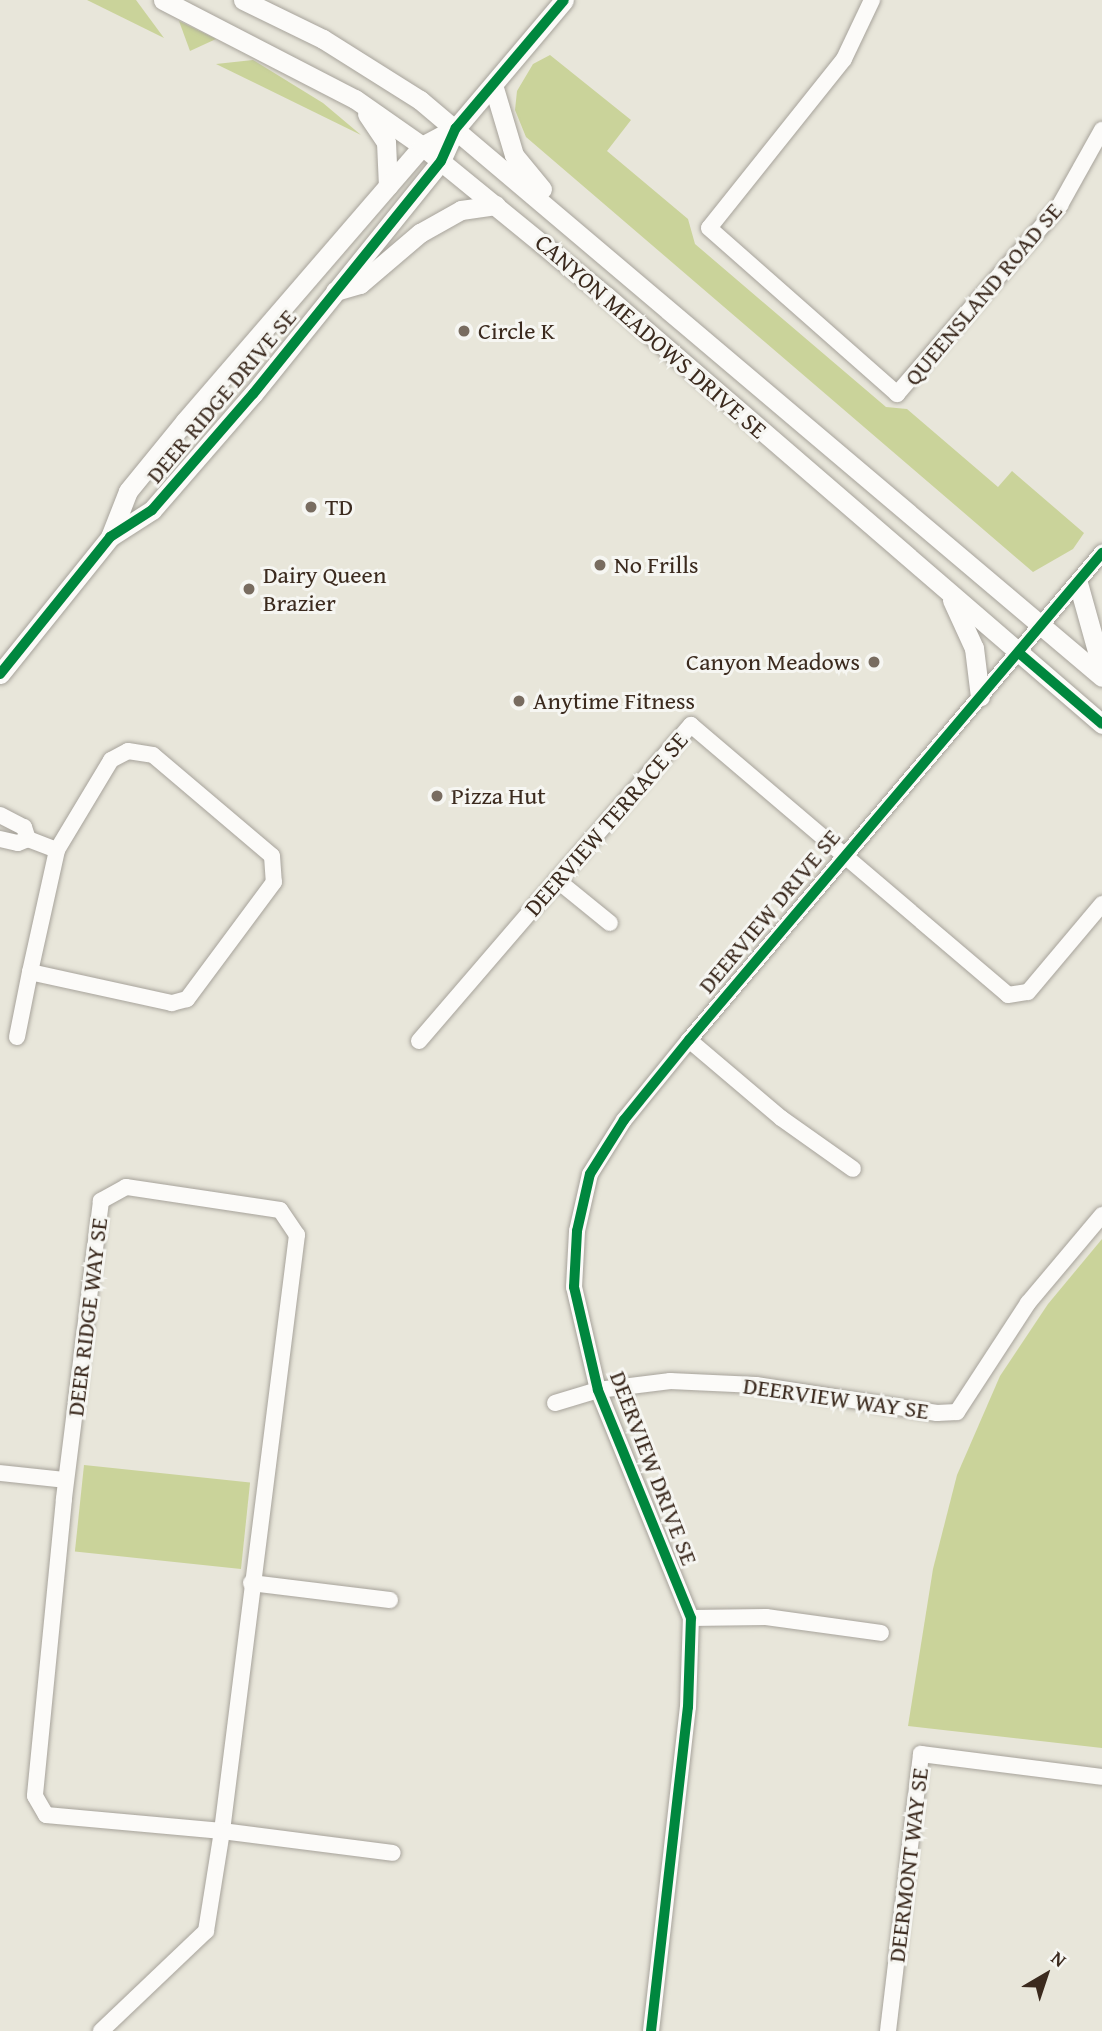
<!DOCTYPE html>
<html>
<head>
<meta charset="utf-8">
<style>
  body { margin:0 }
  #map { position:relative; width:1102px; height:2031px; overflow:hidden; background:#e8e6da; font-family:"Gentium Book Plus",serif }
  div>[style] { position:absolute }
  .green>* { inset:0; background:#cad39a; transform-origin:0 0 }
  .roads { filter:drop-shadow(0 0 2px #a7a39b) drop-shadow(0 0 2px #a7a39b) }
  .minor>* { height:16px; margin:-8px; padding:0 8px; transform-origin:8px; border-radius:8px; background:#fcfbf9 }
  .tertiary>* { height:19px; margin:-9.5px; padding:0 9.5px; transform-origin:9.5px; border-radius:9.5px; background:#fcfbf9 }
  .cycleway>* { height:10px; margin:-5px; padding:0 5px; transform-origin:5px; border-radius:5px; background:#00873e }
  .dots>* { width:19px; height:19px; translate:-50% -50%; box-sizing:border-box; border:4px solid #f6f6f2; border-radius:50% }
  span { translate:-50% -50%; white-space:nowrap; text-align:center; line-height:1.15; -webkit-text-stroke:6px #f6f6f2; paint-order:stroke }
  .street-label { font-size:24px; color:#3b2a1e }
  .poi-label { font-size:24px; color:#3b2a1e }
  .left { translate:0 -50%; text-align:left }
  .right { translate:-100% -50%; text-align:right }
  .north { position:absolute; left:1011px; top:1940px; width:70px; height:70px; -webkit-text-stroke:5px #f6f6f2; paint-order:stroke; rotate:39deg; font-size:19px; font-weight:700; line-height:28px; text-align:center; color:#3b2a1e }
  .north::after { content:''; display:block; margin:auto; width:24px; height:32px; background:#3b2a1e; clip-path:polygon(50% 0,100% 100%,50% 72%,0 100%) }
</style>
</head>
<body>
<div id="map">
  <div class="green">
    <div style="clip-path:polygon(87px 0,136px 0,164px 38px)"></div>
    <div style="clip-path:polygon(179px 21px,216px 39px,190px 51px)"></div>
    <div style="clip-path:polygon(550px 55px,631px 120px,607px 151px,688px 219px,695px 244px,886px 407px,907px 409px,998px 487px,1012px 471px,1084px 533px,1073px 549px,1033px 572px,526px 137px,515px 110px,517px 91px,533px 64px)"></div>
    <div style="clip-path:polygon(253px 60px,323px 103px,361px 135px,216px 64px)"></div>
    <div style="clip-path:polygon(1102px 1239px,1102px 1748px,908px 1726px,933px 1569px,957px 1475px,1000px 1376px,1048px 1304px)"></div>
    <div style="left:84px;top:1465px;width:167px;height:87px;rotate:6deg"></div>
  </div>
  <div class="roads">
    <div class="minor">
      <div style="left:872px;top:0;width:65px;rotate:115.4deg"></div>
      <div style="left:844px;top:59px;width:216px;rotate:128.6deg"></div>
      <div style="left:709px;top:228px;width:251px;rotate:41.4deg"></div>
      <div style="left:897px;top:394px;width:250px;rotate:-49.2deg"></div>
      <div style="left:1060px;top:205px;width:86px;rotate:-60.8deg"></div>
      <div style="left:0;top:815px;width:27px;rotate:27deg"></div>
      <div style="left:24px;top:827px;width:13px;rotate:72deg"></div>
      <div style="left:0;top:839px;width:18px;rotate:13deg"></div>
      <div style="left:18px;top:843px;width:11px;rotate:-22deg"></div>
      <div style="left:28px;top:839px;width:31px;rotate:21deg"></div>
      <div style="left:557px;top:880px;width:68px;rotate:39.1deg"></div>
      <div style="left:17px;top:1037px;width:66px;rotate:-78.7deg"></div>
      <div style="left:30px;top:972px;width:125px;rotate:-77.5deg"></div>
      <div style="left:57px;top:850px;width:105px;rotate:-59deg"></div>
      <div style="left:111px;top:760px;width:19px;rotate:-28deg"></div>
      <div style="left:128px;top:751px;width:25px;rotate:9deg"></div>
      <div style="left:153px;top:755px;width:156px;rotate:40.3deg"></div>
      <div style="left:272px;top:856px;width:26px;rotate:86deg"></div>
      <div style="left:274px;top:882px;width:146px;rotate:126.6deg"></div>
      <div style="left:187px;top:999px;width:16px;rotate:165deg"></div>
      <div style="left:172px;top:1003px;width:145px;rotate:-167.7deg"></div>
      <div style="left:689px;top:1040px;width:121px;rotate:40.3deg"></div>
      <div style="left:781px;top:1118px;width:88px;rotate:35.3deg"></div>
      <div style="left:419px;top:1041px;width:417px;rotate:-49.3deg"></div>
      <div style="left:691px;top:725px;width:416px;rotate:40.4deg"></div>
      <div style="left:1008px;top:995px;width:20px;rotate:-9deg"></div>
      <div style="left:1028px;top:992px;width:115px;rotate:-49.9deg"></div>
      <div style="left:555px;top:1403px;width:45px;rotate:-16.8deg"></div>
      <div style="left:598px;top:1390px;width:73px;rotate:-7.1deg"></div>
      <div style="left:670px;top:1381px;width:86px;rotate:2.7deg"></div>
      <div style="left:756px;top:1385px;width:183px;rotate:8.8deg"></div>
      <div style="left:937px;top:1413px;width:20px;rotate:-3deg"></div>
      <div style="left:957px;top:1412px;width:130px;rotate:-56.9deg"></div>
      <div style="left:1028px;top:1303px;width:115px;rotate:-49.9deg"></div>
      <div style="left:0;top:1473px;width:66px;rotate:6.1deg"></div>
      <div style="left:251px;top:1583px;width:140px;rotate:7deg"></div>
      <div style="left:691px;top:1618px;width:75px;rotate:-0.8deg"></div>
      <div style="left:766px;top:1617px;width:116px;rotate:7.9deg"></div>
      <div style="left:101px;top:2031px;width:145px;rotate:-43.6deg"></div>
      <div style="left:206px;top:1931px;width:101px;rotate:-80.9deg"></div>
      <div style="left:222px;top:1831px;width:601px;rotate:-82.83deg"></div>
      <div style="left:297px;top:1235px;width:30px;rotate:-124deg"></div>
      <div style="left:280px;top:1210px;width:156px;rotate:-171.5deg"></div>
      <div style="left:126px;top:1187px;width:29px;rotate:151deg"></div>
      <div style="left:101px;top:1201px;width:300px;rotate:97.1deg"></div>
      <div style="left:64px;top:1499px;width:298px;rotate:95.6deg"></div>
      <div style="left:35px;top:1796px;width:22px;rotate:60deg"></div>
      <div style="left:46px;top:1815px;width:177px;rotate:5.2deg"></div>
      <div style="left:222px;top:1831px;width:172px;rotate:7.3deg"></div>
      <div style="left:651px;top:2031px;width:326px;rotate:-83.5deg"></div>
      <div style="left:688px;top:1707px;width:89px;rotate:-88.1deg"></div>
      <div style="left:691px;top:1618px;width:246px;rotate:-112.2deg"></div>
      <div style="left:598px;top:1390px;width:106px;rotate:-103.1deg"></div>
      <div style="left:574px;top:1287px;width:56px;rotate:-86.9deg"></div>
      <div style="left:577px;top:1231px;width:58px;rotate:-77.2deg"></div>
      <div style="left:590px;top:1174px;width:64px;rotate:-57.8deg"></div>
      <div style="left:624px;top:1120px;width:103px;rotate:-50.9deg"></div>
      <div style="left:689px;top:1040px;width:639px;rotate:-49.7deg"></div>
      <div style="left:888px;top:2031px;width:279px;rotate:-83.2deg"></div>
      <div style="left:921px;top:1754px;width:182px;rotate:7.2deg"></div>
    </div>
    <div class="tertiary">
      <div style="left:163px;top:0;width:216px;rotate:27.3deg"></div>
      <div style="left:355px;top:99px;width:82px;rotate:35deg"></div>
      <div style="left:422px;top:146px;width:237px;rotate:39.2deg"></div>
      <div style="left:606px;top:296px;width:655px;rotate:40.79deg"></div>
      <div style="left:243px;top:0;width:89px;rotate:26deg"></div>
      <div style="left:323px;top:39px;width:115px;rotate:32.2deg"></div>
      <div style="left:420px;top:100px;width:893px;rotate:40.23deg"></div>
      <div style="left:494px;top:88px;width:70px;rotate:73.4deg"></div>
      <div style="left:514px;top:155px;width:44px;rotate:50.5deg"></div>
      <div style="left:367px;top:114px;width:34px;rotate:56deg"></div>
      <div style="left:386px;top:142px;width:44px;rotate:87.4deg"></div>
      <div style="left:335px;top:291px;width:26px;rotate:-16deg"></div>
      <div style="left:360px;top:284px;width:79px;rotate:-40.4deg"></div>
      <div style="left:420px;top:233px;width:47px;rotate:-29.3deg"></div>
      <div style="left:461px;top:210px;width:35px;rotate:-8deg"></div>
      <div style="left:110px;top:537px;width:49px;rotate:-68.6deg"></div>
      <div style="left:128px;top:491px;width:90px;rotate:-50.8deg"></div>
      <div style="left:185px;top:421px;width:363px;rotate:-49.2deg"></div>
      <div style="left:422px;top:146px;width:38px;rotate:-28deg"></div>
      <div style="left:1078px;top:583px;width:89px;rotate:74.4deg"></div>
      <div style="left:952px;top:600px;width:53px;rotate:65.4deg"></div>
      <div style="left:974px;top:648px;width:49px;rotate:83deg"></div>
      <div style="left:0;top:674px;width:176px;rotate:-51.2deg"></div>
      <div style="left:110px;top:537px;width:50px;rotate:-32.7deg"></div>
      <div style="left:152px;top:510px;width:154px;rotate:-49deg"></div>
      <div style="left:253px;top:394px;width:299px;rotate:-51.1deg"></div>
      <div style="left:441px;top:161px;width:36px;rotate:-66deg"></div>
      <div style="left:456px;top:128px;width:167px;rotate:-49.8deg"></div>
    </div>
  </div>
  <div class="cycleway">
    <div style="left:1019px;top:653px;width:109px;rotate:40.5deg"></div>
    <div style="left:0;top:674px;width:176px;rotate:-51.2deg"></div>
    <div style="left:110px;top:537px;width:50px;rotate:-32.7deg"></div>
    <div style="left:152px;top:510px;width:154px;rotate:-49deg"></div>
    <div style="left:253px;top:394px;width:299px;rotate:-51.1deg"></div>
    <div style="left:441px;top:161px;width:36px;rotate:-66deg"></div>
    <div style="left:456px;top:128px;width:167px;rotate:-49.8deg"></div>
    <div style="left:651px;top:2031px;width:326px;rotate:-83.5deg"></div>
    <div style="left:688px;top:1707px;width:89px;rotate:-88.1deg"></div>
    <div style="left:691px;top:1618px;width:246px;rotate:-112.2deg"></div>
    <div style="left:598px;top:1390px;width:106px;rotate:-103.1deg"></div>
    <div style="left:574px;top:1287px;width:56px;rotate:-86.9deg"></div>
    <div style="left:577px;top:1231px;width:58px;rotate:-77.2deg"></div>
    <div style="left:590px;top:1174px;width:64px;rotate:-57.8deg"></div>
    <div style="left:624px;top:1120px;width:103px;rotate:-50.9deg"></div>
    <div style="left:689px;top:1040px;width:639px;rotate:-49.7deg"></div>
  </div>
  <div class="dots">
    <div style="left:464px;top:331px;background:#786c60"></div>
    <div style="left:311px;top:507px;background:#786c60"></div>
    <div style="left:600px;top:565px;background:#786c60"></div>
    <div style="left:249px;top:589px;background:#786c60"></div>
    <div style="left:874px;top:662px;background:#786c60"></div>
    <div style="left:519px;top:701px;background:#786c60"></div>
    <div style="left:437px;top:796px;background:#786c60"></div>
  </div>
  <div class="street-label">
    <span style="left:983px;top:294px;rotate:-50deg">QUEENSLAND ROAD SE</span>
    <span style="left:651px;top:336px;rotate:41deg">CANYON MEADOWS DRIVE SE</span>
    <span style="left:221px;top:396px;rotate:-50deg">DEER RIDGE DRIVE SE</span>
    <span style="left:606px;top:824px;rotate:-49deg">DEERVIEW TERRACE SE</span>
    <span style="left:769px;top:911px;rotate:-50deg">DEERVIEW DRIVE SE</span>
    <span style="left:87px;top:1317px;rotate:-83deg">DEER RIDGE WAY SE</span>
    <span style="left:836px;top:1398px;rotate:8deg">DEERVIEW WAY SE</span>
    <span style="left:654px;top:1468px;rotate:69deg">DEERVIEW DRIVE SE</span>
    <span style="left:908px;top:1865px;rotate:-83deg">DEERMONT WAY SE</span>
  </div>
  <div class="poi-label">
    <span class="left" style="left:478px;top:331px">Circle K</span>
    <span class="left" style="left:325px;top:507px">TD</span>
    <span class="left" style="left:614px;top:565px">No Frills</span>
    <span class="left" style="left:263px;top:589px">Dairy Queen<br>Brazier</span>
    <span class="right" style="left:860px;top:662px">Canyon Meadows</span>
    <span class="left" style="left:533px;top:701px">Anytime Fitness</span>
    <span class="left" style="left:451px;top:796px">Pizza Hut</span>
  </div>
  <div class="north">N</div>
</div>
</body>
</html>
